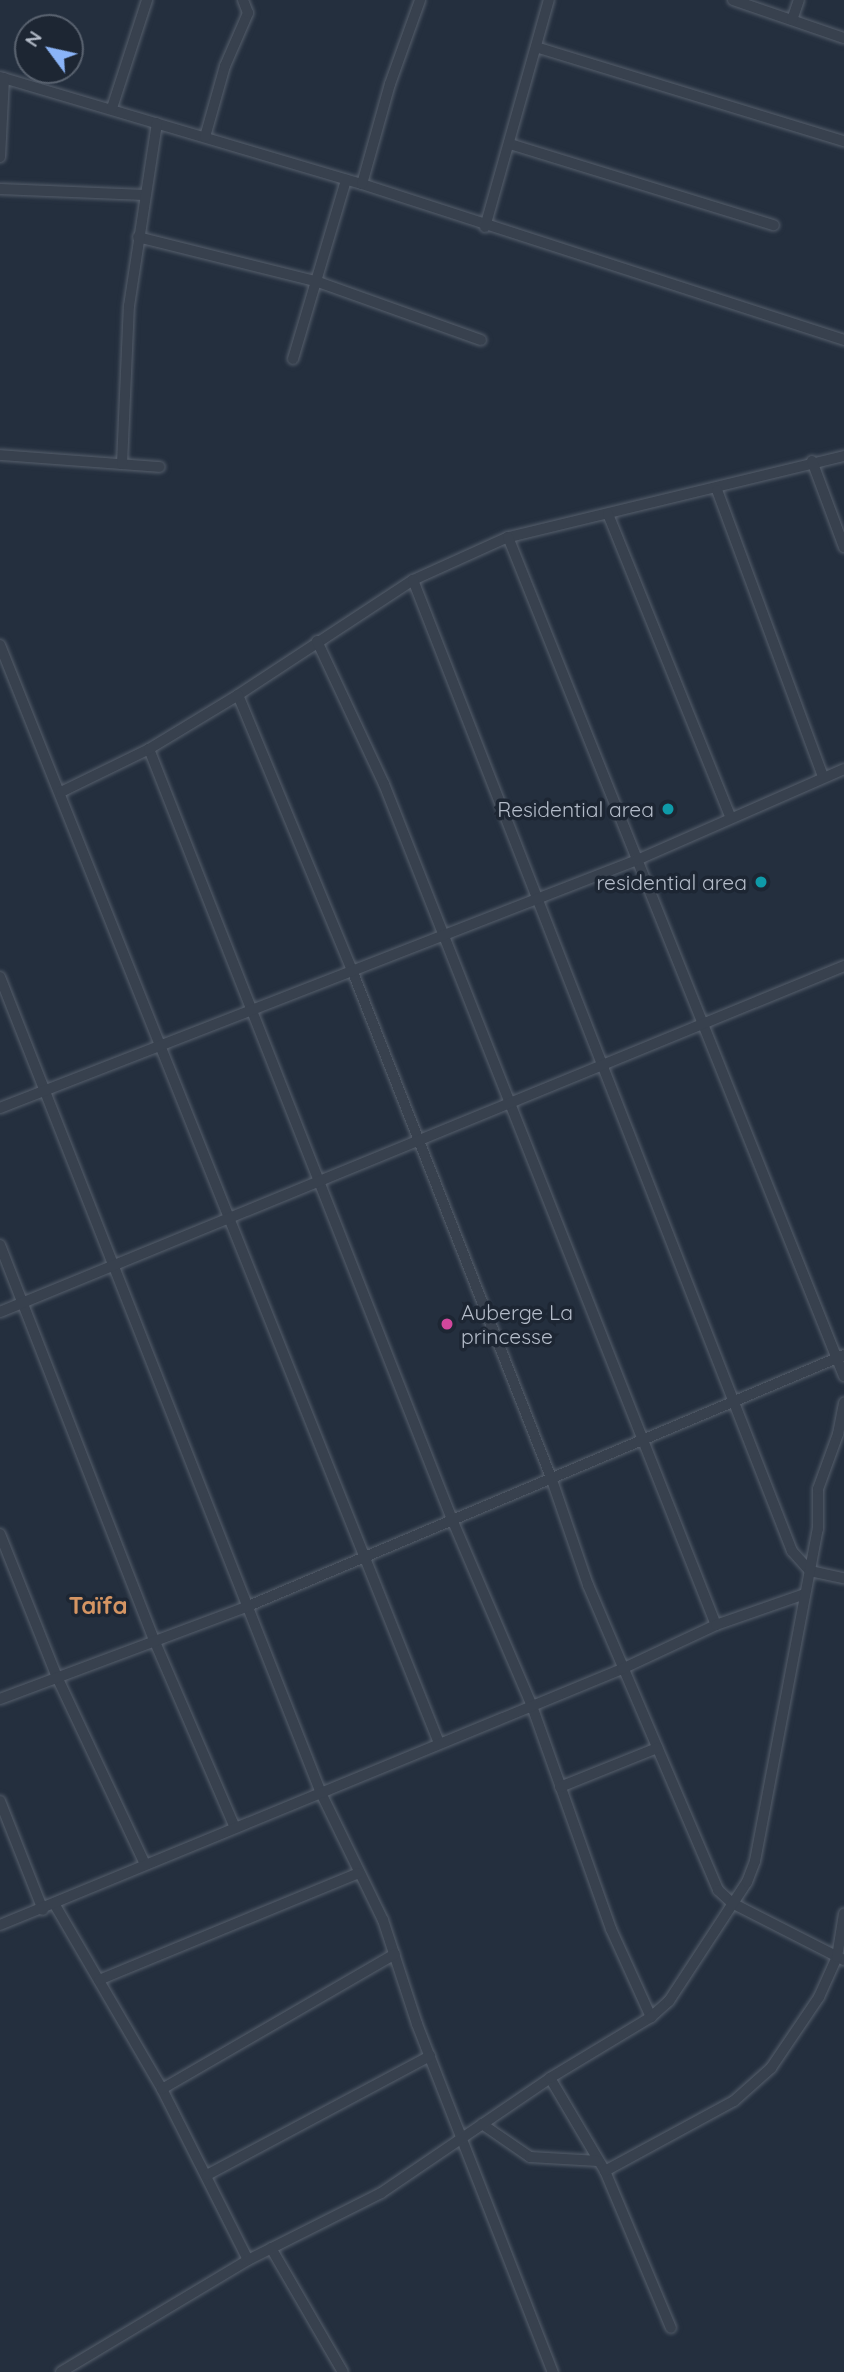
<!DOCTYPE html>
<html>
<head>
<meta charset="utf-8">
<style>
  body { margin:0 }
  #map { position:relative; width:844px; height:2372px; overflow:hidden; background:#242f3e; font-family:Quicksand,sans-serif }
  div>[style] { position:absolute }
  .roads { filter:drop-shadow(0 0 2px #565f6c) drop-shadow(0 0 2px #565f6c) }
  .minor>* { height:10px; margin:-5px; padding:0 5px; transform-origin:5px; border-radius:5px; background:#38414e }
  .dots>* { width:19px; height:19px; translate:-50% -50%; box-sizing:border-box; border:4px solid #1d2633; border-radius:50% }
  span { translate:-50% -50%; white-space:nowrap; text-align:center; line-height:1.15; -webkit-text-stroke:7px #1d2633; paint-order:stroke }
  .poi-label { font-size:21px; color:#b4bcc9 }
  .right { translate:-100% -50%; text-align:right }
  .left { translate:0 -50%; text-align:left }
  .quarter-label { font-size:24px; color:#d59563; font-weight:700 }
  .north { position:absolute; left:14px; top:14px; width:70px; height:70px; box-sizing:border-box; background:#1d2633; border:2px solid #59626f; border-radius:50%; rotate:303deg; font-size:19px; font-weight:700; line-height:28px; text-align:center; color:#b4bcc9 }
  .north::after { content:''; display:block; margin:auto; width:24px; height:32px; background:#8ab4f8; clip-path:polygon(50% 0,100% 100%,50% 72%,0 100%) }
</style>
</head>
<body>
<div id="map">
  <div class="roads">
    <div class="minor">
      <div style="left:733px;top:0;width:117px;rotate:18.9deg"></div>
      <div style="left:792px;top:20px;width:21px;rotate:-71deg"></div>
      <div style="left:539px;top:48px;width:319px;rotate:17deg"></div>
      <div style="left:0;top:77px;width:377px;rotate:16.5deg"></div>
      <div style="left:362px;top:184px;width:507px;rotate:17.93deg"></div>
      <div style="left:112px;top:108px;width:114px;rotate:-72deg"></div>
      <div style="left:205px;top:137px;width:74px;rotate:-74.3deg"></div>
      <div style="left:225px;top:66px;width:58px;rotate:-66.5deg"></div>
      <div style="left:248px;top:13px;width:14px;rotate:-111deg"></div>
      <div style="left:510px;top:144px;width:276px;rotate:17.1deg"></div>
      <div style="left:0;top:157px;width:79px;rotate:-87.1deg"></div>
      <div style="left:362px;top:184px;width:104px;rotate:-74.4deg"></div>
      <div style="left:390px;top:84px;width:89px;rotate:-70.3deg"></div>
      <div style="left:0;top:189px;width:145px;rotate:2.4deg"></div>
      <div style="left:485px;top:227px;width:236px;rotate:-74.3deg"></div>
      <div style="left:138px;top:237px;width:186px;rotate:14deg"></div>
      <div style="left:318px;top:282px;width:173px;rotate:19.6deg"></div>
      <div style="left:293px;top:359px;width:187px;rotate:-73.5deg"></div>
      <div style="left:0;top:455px;width:160px;rotate:4.3deg"></div>
      <div style="left:844px;top:456px;width:346px;rotate:166.4deg"></div>
      <div style="left:508px;top:537px;width:104px;rotate:155.6deg"></div>
      <div style="left:413px;top:580px;width:209px;rotate:146.7deg"></div>
      <div style="left:238px;top:695px;width:298px;rotate:67.5deg"></div>
      <div style="left:352px;top:970px;width:548px;rotate:68.59deg"></div>
      <div style="left:552px;top:1480px;width:111px;rotate:71.1deg"></div>
      <div style="left:588px;top:1585px;width:332px;rotate:66.9deg"></div>
      <div style="left:718px;top:1890px;width:19px;rotate:43deg"></div>
      <div style="left:732px;top:1903px;width:126px;rotate:27deg"></div>
      <div style="left:812px;top:461px;width:92px;rotate:69.6deg"></div>
      <div style="left:122px;top:464px;width:158px;rotate:-87.5deg"></div>
      <div style="left:129px;top:306px;width:185px;rotate:-81.3deg"></div>
      <div style="left:717px;top:490px;width:305px;rotate:69.7deg"></div>
      <div style="left:608px;top:514px;width:326px;rotate:68deg"></div>
      <div style="left:508px;top:537px;width:904px;rotate:68.18deg"></div>
      <div style="left:413px;top:580px;width:1042px;rotate:68.68deg"></div>
      <div style="left:792px;top:1551px;width:27px;rotate:48deg"></div>
      <div style="left:810px;top:1571px;width:35px;rotate:12deg"></div>
      <div style="left:317px;top:641px;width:158px;rotate:64.9deg"></div>
      <div style="left:384px;top:784px;width:904px;rotate:68.46deg"></div>
      <div style="left:0;top:645px;width:1183px;rotate:68.21deg"></div>
      <div style="left:149px;top:749px;width:825px;rotate:68.53deg"></div>
      <div style="left:451px;top:1517px;width:206px;rotate:66.8deg"></div>
      <div style="left:532px;top:1706px;width:237px;rotate:70.5deg"></div>
      <div style="left:611px;top:1929px;width:97px;rotate:65.6deg"></div>
      <div style="left:61px;top:792px;width:98px;rotate:-26deg"></div>
      <div style="left:149px;top:749px;width:104px;rotate:-31.2deg"></div>
      <div style="left:0;top:977px;width:877px;rotate:68.53deg"></div>
      <div style="left:321px;top:1793px;width:141px;rotate:64deg"></div>
      <div style="left:383px;top:1920px;width:109px;rotate:71.9deg"></div>
      <div style="left:417px;top:2024px;width:374px;rotate:68.7deg"></div>
      <div style="left:0;top:1108px;width:684px;rotate:-21.27deg"></div>
      <div style="left:637px;top:860px;width:226px;rotate:-23.7deg"></div>
      <div style="left:0;top:1245px;width:426px;rotate:68.7deg"></div>
      <div style="left:155px;top:1642px;width:202px;rotate:66.7deg"></div>
      <div style="left:0;top:1312px;width:912px;rotate:-22.29deg"></div>
      <div style="left:0;top:1534px;width:154px;rotate:68.3deg"></div>
      <div style="left:57px;top:1677px;width:207px;rotate:64.8deg"></div>
      <div style="left:0;top:1699px;width:263px;rotate:-20.5deg"></div>
      <div style="left:246px;top:1607px;width:649px;rotate:-22.85deg"></div>
      <div style="left:560px;top:1787px;width:105px;rotate:-21.9deg"></div>
      <div style="left:0;top:1801px;width:117px;rotate:68.5deg"></div>
      <div style="left:55px;top:1905px;width:213px;rotate:59.8deg"></div>
      <div style="left:162px;top:2089px;width:191px;rotate:63.3deg"></div>
      <div style="left:0;top:1925px;width:673px;rotate:-22.37deg"></div>
      <div style="left:622px;top:1669px;width:104px;rotate:-25.1deg"></div>
      <div style="left:716px;top:1625px;width:94px;rotate:-19.2deg"></div>
      <div style="left:99px;top:1980px;width:280px;rotate:-22.4deg"></div>
      <div style="left:550px;top:2078px;width:108px;rotate:59.4deg"></div>
      <div style="left:605px;top:2171px;width:170px;rotate:67.2deg"></div>
      <div style="left:162px;top:2089px;width:269px;rotate:-30.1deg"></div>
      <div style="left:482px;top:2124px;width:58px;rotate:34.5deg"></div>
      <div style="left:530px;top:2157px;width:68px;rotate:3.4deg"></div>
      <div style="left:605px;top:2171px;width:147px;rotate:-28.5deg"></div>
      <div style="left:734px;top:2101px;width:50px;rotate:-41.7deg"></div>
      <div style="left:771px;top:2068px;width:86px;rotate:-55.9deg"></div>
      <div style="left:819px;top:1997px;width:44px;rotate:-65.8deg"></div>
      <div style="left:837px;top:1957px;width:44px;rotate:-80.8deg"></div>
      <div style="left:207px;top:2175px;width:253px;rotate:-28.1deg"></div>
      <div style="left:271px;top:2248px;width:143px;rotate:59.9deg"></div>
      <div style="left:61px;top:2372px;width:218px;rotate:-30.9deg"></div>
      <div style="left:248px;top:2260px;width:149px;rotate:-26.7deg"></div>
      <div style="left:381px;top:2193px;width:204px;rotate:-34.2deg"></div>
      <div style="left:550px;top:2078px;width:118px;rotate:-31.1deg"></div>
      <div style="left:651px;top:2017px;width:24px;rotate:-42deg"></div>
      <div style="left:669px;top:2001px;width:142px;rotate:-56.8deg"></div>
      <div style="left:747px;top:1882px;width:22px;rotate:-69deg"></div>
      <div style="left:755px;top:1861px;width:338px;rotate:-79.3deg"></div>
      <div style="left:818px;top:1529px;width:40px;rotate:-90deg"></div>
      <div style="left:818px;top:1489px;width:59px;rotate:-70deg"></div>
      <div style="left:838px;top:1434px;width:32px;rotate:-79deg"></div>
    </div>
  </div>
  <div class="dots">
    <div style="left:668px;top:809px;background:#0f9aa8"></div>
    <div style="left:761px;top:882px;background:#0f9aa8"></div>
    <div style="left:447px;top:1324px;background:#d1479c"></div>
  </div>
  <div class="poi-label">
    <span class="right" style="left:654px;top:809px">Residential area</span>
    <span class="right" style="left:747px;top:882px">residential area</span>
    <span class="left" style="left:461px;top:1324px">Auberge La<br>princesse</span>
  </div>
  <div class="quarter-label">
    <span style="left:98px;top:1606px">Taïfa</span>
  </div>
  <div class="north">N</div>
</div>
</body>
</html>
